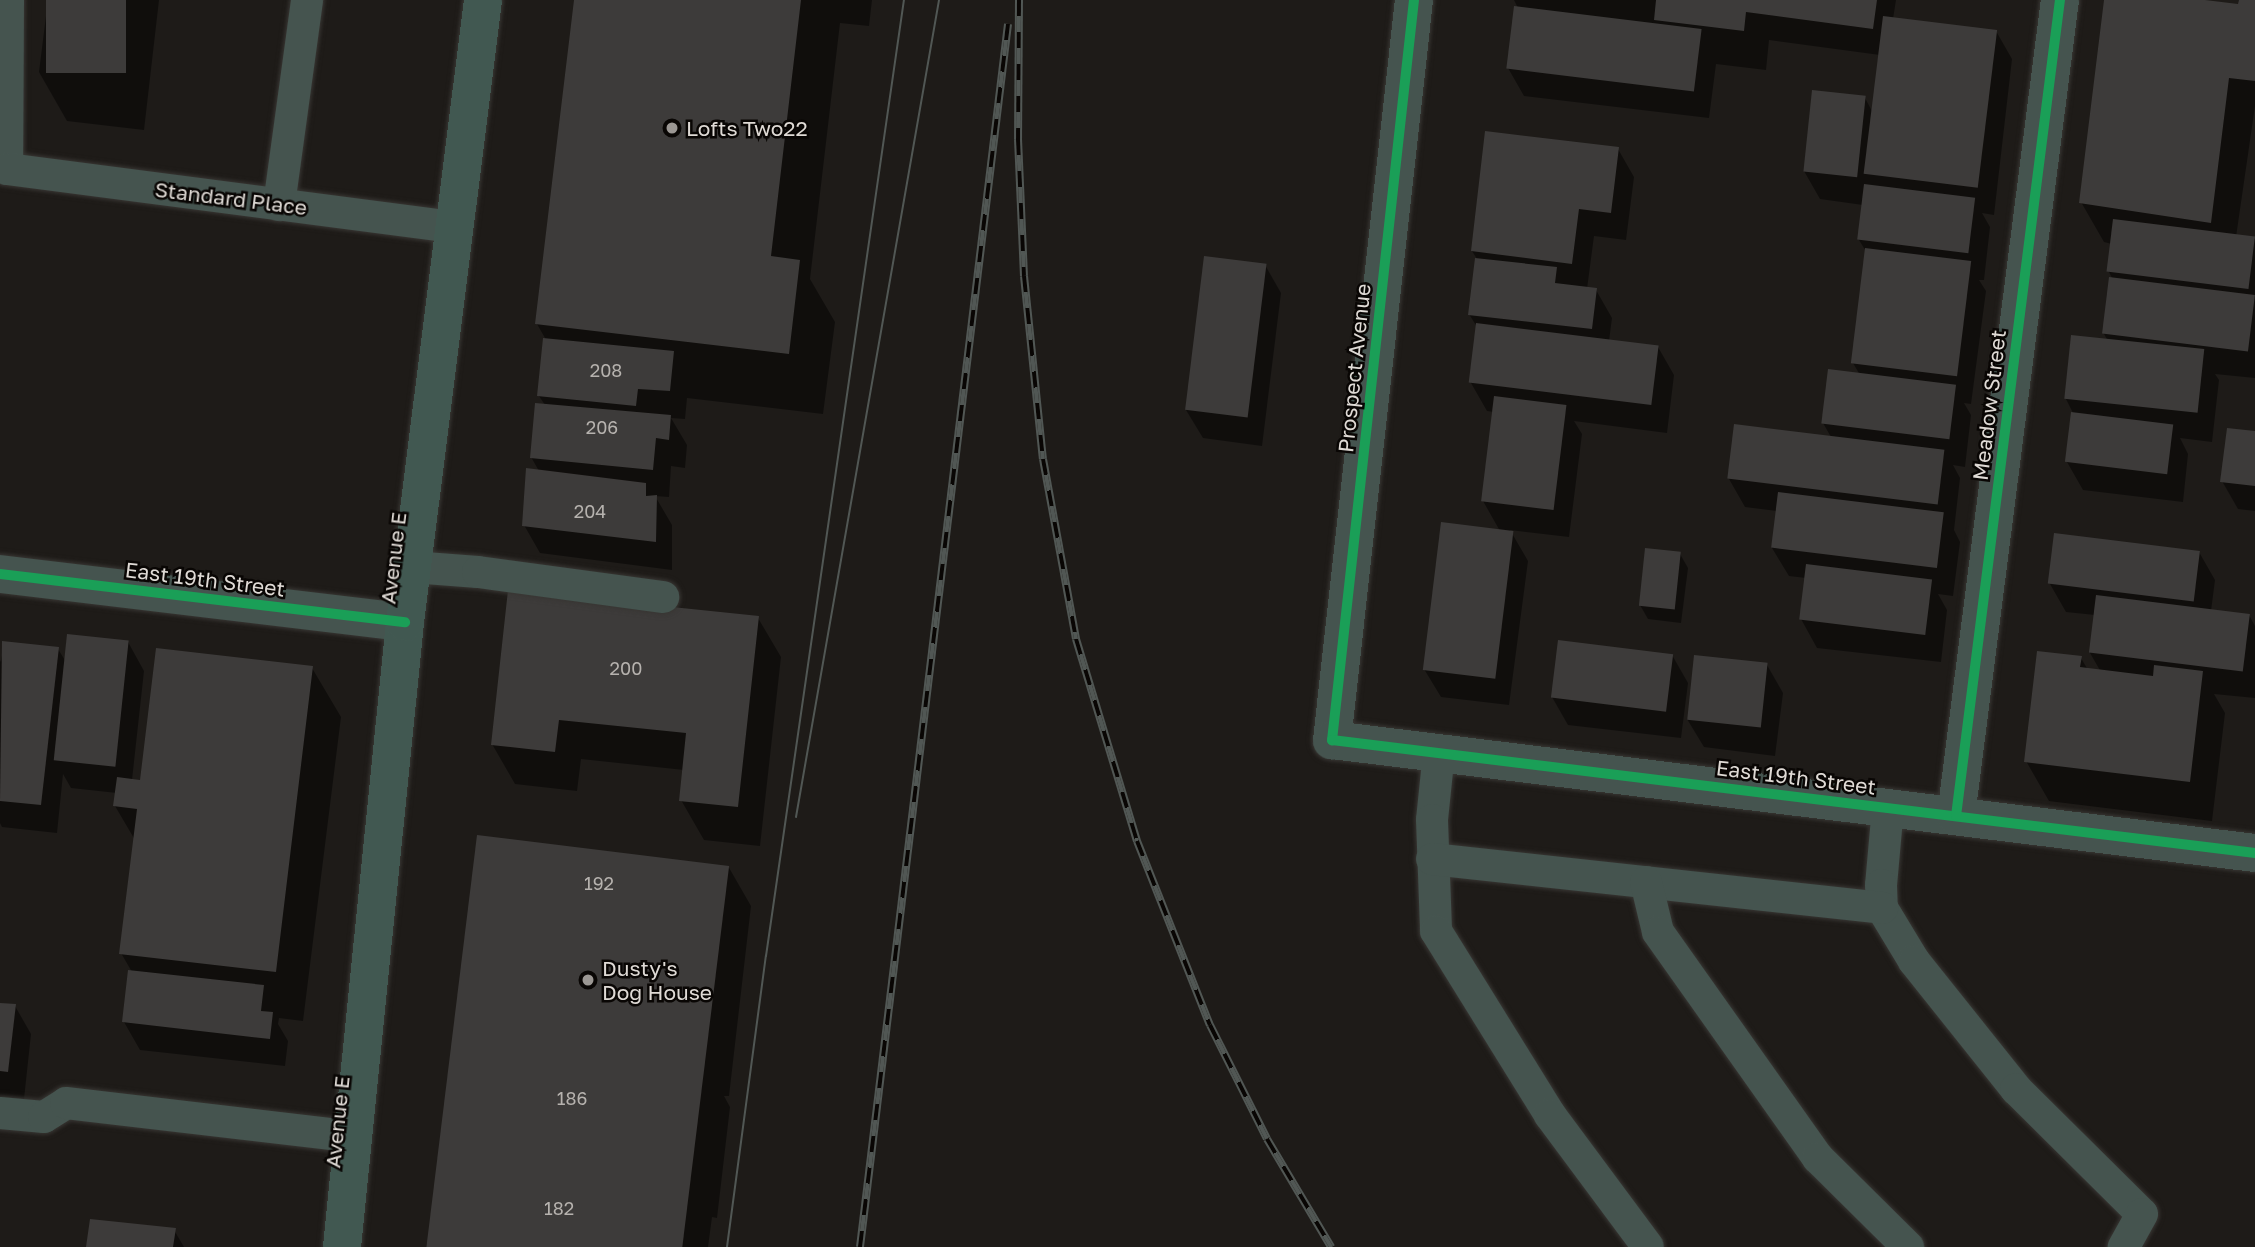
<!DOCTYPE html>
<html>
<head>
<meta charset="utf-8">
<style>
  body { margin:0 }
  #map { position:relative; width:2255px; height:1247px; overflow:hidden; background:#1e1b18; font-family:"Golos Text",sans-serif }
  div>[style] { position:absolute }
  .shadow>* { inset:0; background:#0007 }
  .building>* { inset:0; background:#3d3b3a; transform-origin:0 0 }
  .roads { filter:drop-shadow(0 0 2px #383633) drop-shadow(0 0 2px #383633) }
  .lane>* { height:32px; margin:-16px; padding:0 16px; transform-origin:16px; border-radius:16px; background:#45544f }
  .street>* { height:38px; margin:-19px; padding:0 19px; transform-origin:19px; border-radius:19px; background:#45544f }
  .secondary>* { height:38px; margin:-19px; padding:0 19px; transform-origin:19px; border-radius:19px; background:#415851 }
  .tram>* { height:2px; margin:-1px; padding:0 1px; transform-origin:1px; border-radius:1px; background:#515754 }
  .rail>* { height:8px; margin-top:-4px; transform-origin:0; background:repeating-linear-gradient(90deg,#090604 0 16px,#515754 0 32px); box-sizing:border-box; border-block:2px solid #515754 }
  .cycleway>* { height:10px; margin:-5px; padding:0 5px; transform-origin:5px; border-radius:5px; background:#1a9f57 }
  .dots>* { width:19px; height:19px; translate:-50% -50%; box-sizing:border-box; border:4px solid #090604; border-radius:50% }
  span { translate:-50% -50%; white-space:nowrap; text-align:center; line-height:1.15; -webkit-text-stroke:5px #090604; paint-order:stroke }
  .number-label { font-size:18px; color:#b6b2ae }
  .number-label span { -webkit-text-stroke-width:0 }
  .poi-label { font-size:21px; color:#dfdad5 }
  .left { translate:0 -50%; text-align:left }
  .street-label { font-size:21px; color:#dfdad5 }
</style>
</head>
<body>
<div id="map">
  <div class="shadow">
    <div style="clip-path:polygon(48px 0,159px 0,144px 130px,67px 121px,39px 72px)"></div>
    <div style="clip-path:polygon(575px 0,872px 0,869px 26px,840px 23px,810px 279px,835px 322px,823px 414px,687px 398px,685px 419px,671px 418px,687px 445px,685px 468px,671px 466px,669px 497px,655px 496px,672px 525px,672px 570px,540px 553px,524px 525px,539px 471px,531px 457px,545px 405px,539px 396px,545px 338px,537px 324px)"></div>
    <div style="clip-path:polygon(1514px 0,1896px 0,1893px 19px,1996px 31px,2012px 59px,1994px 215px,1982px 213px,1990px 227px,1984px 280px,1979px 280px,1986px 291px,1971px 404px,1964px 403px,1971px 415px,1965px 467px,1953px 465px,1960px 478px,1954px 530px,1960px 542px,1953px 596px,1938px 594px,1947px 610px,1941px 662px,1817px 648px,1801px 619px,1806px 578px,1789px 576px,1772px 548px,1777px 511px,1745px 507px,1729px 479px,1831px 437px,1823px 423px,1860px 375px,1853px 363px,1867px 253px,1859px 240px,1863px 205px,1820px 199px,1804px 171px,1865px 98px,1873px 113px,1880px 55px,1769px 40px,1766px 70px,1716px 64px,1709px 118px,1524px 96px,1508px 68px,1518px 8px)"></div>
    <div style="clip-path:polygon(2106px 0,2197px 0,2239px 6px,2240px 0,2255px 0,2255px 106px,2236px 237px,2255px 239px,2255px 378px,2215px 374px,2219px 380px,2212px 442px,2180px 438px,2188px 454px,2183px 502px,2083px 490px,2067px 462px,2073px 413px,2066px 399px,2108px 341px,2104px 334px,2113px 280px,2109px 272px,2112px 244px,2104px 242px,2081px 202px)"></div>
    <div style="clip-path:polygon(1618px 149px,1634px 177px,1626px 240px,1594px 236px,1587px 289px,1596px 290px,1612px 318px,1609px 341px,1658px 347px,1674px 375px,1667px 433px,1574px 421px,1582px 434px,1569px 537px,1510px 530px,1528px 561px,1509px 705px,1441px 697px,1424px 669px,1500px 531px,1483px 501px,1494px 412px,1487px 411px,1471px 383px,1477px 327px,1469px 314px,1477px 259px,1472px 251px)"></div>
    <div style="clip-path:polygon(1265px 265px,1281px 293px,1262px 446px,1203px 438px,1186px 410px)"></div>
    <div style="clip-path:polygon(2255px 433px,2255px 511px,2238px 509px,2222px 481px)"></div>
    <div style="clip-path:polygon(2199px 552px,2215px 580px,2211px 611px,2249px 615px,2255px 626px,2255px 698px,2214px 694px,2225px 713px,2212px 821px,2049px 801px,2026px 761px,2081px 658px,2088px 670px,2101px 672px,2090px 653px,2095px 615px,2066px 612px,2050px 584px)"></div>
    <div style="clip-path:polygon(1680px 554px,1688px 568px,1681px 623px,1648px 619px,1640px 605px)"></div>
    <div style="clip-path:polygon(758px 618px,781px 657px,760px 846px,704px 840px,681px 800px,684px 770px,581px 759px,577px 791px,515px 784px,492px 744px)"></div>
    <div style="clip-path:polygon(128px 642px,144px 671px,132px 780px,142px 782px,312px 668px,341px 717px,303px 1021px,279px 1018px,278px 1024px,288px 1041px,285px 1066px,140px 1050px,124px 1022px,132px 972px,121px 953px,135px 840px,115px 806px,117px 793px,71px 788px,63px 774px,57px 833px,2px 827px,0 823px,0 660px,1px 662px,4px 643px,58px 649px,66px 662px)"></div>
    <div style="clip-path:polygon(1672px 655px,1688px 683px,1681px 738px,1568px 725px,1552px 697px)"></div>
    <div style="clip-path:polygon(1767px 665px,1783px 693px,1775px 756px,1704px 747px,1687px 719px)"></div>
    <div style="clip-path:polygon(728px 866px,751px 906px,729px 1096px,724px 1096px,730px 1107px,717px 1218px,712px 1217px,708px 1247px,429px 1247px)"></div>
    <div style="clip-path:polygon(0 1004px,15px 1006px,31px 1034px,24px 1099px,0 1097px)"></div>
    <div style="clip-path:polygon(174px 1230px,184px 1247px,88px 1247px)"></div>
  </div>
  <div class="building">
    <div style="left:46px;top:0;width:80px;height:73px"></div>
    <div style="clip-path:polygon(574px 0,801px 0,771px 256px,800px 260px,789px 354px,535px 324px)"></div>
    <div style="clip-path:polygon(1656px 0,1877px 0,1873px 29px,1746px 12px,1744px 31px,1654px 20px)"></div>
    <div style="clip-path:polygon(2104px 0,2205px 0,2238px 4px,2239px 0,2255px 0,2255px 81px,2229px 78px,2211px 223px,2079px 203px)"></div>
    <div style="left:1514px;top:6px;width:189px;height:63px;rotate:7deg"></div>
    <div style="left:1883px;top:16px;width:115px;height:159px;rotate:7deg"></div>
    <div style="left:1812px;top:90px;width:54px;height:82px;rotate:6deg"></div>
    <div style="clip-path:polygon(1485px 131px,1619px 147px,1611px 213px,1579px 209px,1572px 264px,1471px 251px)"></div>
    <div style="left:1864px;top:184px;width:112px;height:56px;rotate:7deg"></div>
    <div style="left:2113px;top:219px;width:143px;height:53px;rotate:7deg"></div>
    <div style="left:1865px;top:248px;width:107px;height:116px;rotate:7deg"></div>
    <div style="left:1204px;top:256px;width:63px;height:155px;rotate:7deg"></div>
    <div style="clip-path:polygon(1475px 258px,1557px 267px,1555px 283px,1597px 288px,1592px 329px,1468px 315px)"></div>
    <div style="left:2109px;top:277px;width:147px;height:57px;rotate:7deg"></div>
    <div style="left:1476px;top:323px;width:184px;height:60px;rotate:7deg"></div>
    <div style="left:2071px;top:335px;width:134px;height:64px;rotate:6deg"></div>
    <div style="clip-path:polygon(543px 338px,674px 351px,670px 391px,638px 389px,636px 406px,537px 396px)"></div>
    <div style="left:1828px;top:369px;width:129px;height:55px;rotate:7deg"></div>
    <div style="left:1494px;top:396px;width:73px;height:106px;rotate:7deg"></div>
    <div style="clip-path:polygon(535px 403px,671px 415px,669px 440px,656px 438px,653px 470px,530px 458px)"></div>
    <div style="left:2071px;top:412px;width:103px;height:50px;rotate:7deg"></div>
    <div style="left:1734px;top:424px;width:212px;height:55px;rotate:7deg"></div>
    <div style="clip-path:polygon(2227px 428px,2255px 431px,2255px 486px,2220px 482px)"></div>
    <div style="clip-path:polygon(526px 468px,646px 483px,646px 496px,657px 495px,656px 542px,522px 526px)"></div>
    <div style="left:1778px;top:492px;width:167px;height:56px;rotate:7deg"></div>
    <div style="left:1441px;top:522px;width:73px;height:149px;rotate:7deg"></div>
    <div style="left:2054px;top:533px;width:147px;height:51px;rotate:7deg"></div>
    <div style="left:1645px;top:548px;width:36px;height:58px;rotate:6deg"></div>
    <div style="left:1806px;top:564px;width:127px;height:56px;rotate:7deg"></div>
    <div style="clip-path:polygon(508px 590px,759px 616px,738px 807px,679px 801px,686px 733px,559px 720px,555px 752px,491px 745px)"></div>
    <div style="left:2096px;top:595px;width:155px;height:58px;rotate:7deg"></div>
    <div style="left:67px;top:634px;width:62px;height:127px;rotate:6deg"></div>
    <div style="left:1558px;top:640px;width:116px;height:58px;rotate:7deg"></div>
    <div style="clip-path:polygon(2px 641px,59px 647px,41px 805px,0 801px)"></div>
    <div style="clip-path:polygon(156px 648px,313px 666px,276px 972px,119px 954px,137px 809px,113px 806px,117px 777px,140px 780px)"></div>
    <div style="clip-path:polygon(2037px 651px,2082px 656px,2080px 667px,2153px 676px,2154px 665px,2203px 671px,2190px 782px,2024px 762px)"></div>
    <div style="left:1694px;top:655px;width:74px;height:65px;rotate:6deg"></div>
    <div style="left:477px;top:835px;width:254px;height:415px;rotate:7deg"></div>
    <div style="clip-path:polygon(128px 970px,264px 985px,261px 1011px,273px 1012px,270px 1039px,122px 1022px)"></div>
    <div style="clip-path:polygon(0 1003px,16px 1004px,8px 1072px,0 1071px)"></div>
    <div style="clip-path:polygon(90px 1219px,176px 1228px,173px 1247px,86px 1247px)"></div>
  </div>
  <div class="roads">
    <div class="lane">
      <div style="left:8px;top:0;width:169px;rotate:90.3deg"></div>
      <div style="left:7px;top:169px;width:452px;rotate:7.4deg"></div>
      <div style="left:279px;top:205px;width:207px;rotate:-82.2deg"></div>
      <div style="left:412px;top:567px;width:66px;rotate:4.3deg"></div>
      <div style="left:478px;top:572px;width:187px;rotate:7.7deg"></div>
      <div style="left:1439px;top:752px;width:68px;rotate:95.9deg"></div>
      <div style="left:1432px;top:820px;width:111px;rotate:87.9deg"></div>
      <div style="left:1436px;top:931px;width:216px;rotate:58.2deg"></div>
      <div style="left:1550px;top:1115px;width:164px;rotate:53.4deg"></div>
      <div style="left:1888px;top:807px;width:78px;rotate:95.1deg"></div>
      <div style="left:1881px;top:885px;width:23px;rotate:88deg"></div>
      <div style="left:1882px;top:908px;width:62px;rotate:58.9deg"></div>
      <div style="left:1914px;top:961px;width:164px;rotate:51.4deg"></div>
      <div style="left:2016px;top:1089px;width:177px;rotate:44.8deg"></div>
      <div style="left:2142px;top:1214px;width:38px;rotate:119deg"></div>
      <div style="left:1432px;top:859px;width:453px;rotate:6.2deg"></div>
      <div style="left:1646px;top:882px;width:51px;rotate:76.5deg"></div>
      <div style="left:1658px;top:932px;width:277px;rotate:54.7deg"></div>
      <div style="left:1818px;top:1158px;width:127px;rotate:44.7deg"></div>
      <div style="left:0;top:1113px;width:44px;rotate:5.2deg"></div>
      <div style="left:44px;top:1117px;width:26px;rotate:-32deg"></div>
      <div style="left:66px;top:1103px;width:291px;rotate:6.7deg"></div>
    </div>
    <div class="street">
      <div style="left:1414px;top:0;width:745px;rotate:96.32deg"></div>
      <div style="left:1332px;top:740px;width:930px;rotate:6.98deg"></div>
      <div style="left:0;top:574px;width:408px;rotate:6.8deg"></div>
      <div style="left:1956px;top:816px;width:823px;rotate:-82.74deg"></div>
    </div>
    <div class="secondary">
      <div style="left:342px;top:1247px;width:628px;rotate:-84.24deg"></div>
      <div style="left:405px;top:622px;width:627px;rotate:-82.85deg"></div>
    </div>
  </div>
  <div class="tram">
    <div style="left:796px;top:817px;width:829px;rotate:-80.07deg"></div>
    <div style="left:727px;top:1247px;width:294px;rotate:-82.4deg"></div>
    <div style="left:766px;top:956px;width:966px;rotate:-81.79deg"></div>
  </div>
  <div class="rail">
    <div style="left:1019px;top:0;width:139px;rotate:90.4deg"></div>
    <div style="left:1018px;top:139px;width:137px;rotate:87.5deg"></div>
    <div style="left:1024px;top:276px;width:184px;rotate:84.1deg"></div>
    <div style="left:1043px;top:459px;width:183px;rotate:79.6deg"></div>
    <div style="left:1076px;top:639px;width:211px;rotate:73.2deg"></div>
    <div style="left:1137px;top:841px;width:198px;rotate:68.4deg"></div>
    <div style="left:1210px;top:1025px;width:127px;rotate:63.4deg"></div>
    <div style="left:1267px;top:1139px;width:126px;rotate:59.3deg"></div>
    <div style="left:860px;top:1247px;width:1232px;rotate:-83.1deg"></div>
  </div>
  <div class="cycleway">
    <div style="left:1414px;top:0;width:745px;rotate:96.32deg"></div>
    <div style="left:1332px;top:740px;width:930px;rotate:6.98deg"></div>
    <div style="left:0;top:574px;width:408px;rotate:6.8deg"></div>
    <div style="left:1956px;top:816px;width:823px;rotate:-82.74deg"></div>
  </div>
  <div class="dots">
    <div style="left:672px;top:128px;background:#9b9793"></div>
    <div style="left:588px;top:980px;background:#9b9793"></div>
  </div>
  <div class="number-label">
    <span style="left:606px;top:370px">208</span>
    <span style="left:602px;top:427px">206</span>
    <span style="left:590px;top:511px">204</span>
    <span style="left:626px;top:668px">200</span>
    <span style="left:599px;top:883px">192</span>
    <span style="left:572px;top:1098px">186</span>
    <span style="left:559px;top:1208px">182</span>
  </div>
  <div class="poi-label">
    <span class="left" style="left:686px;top:128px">Lofts Two22</span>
    <span class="left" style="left:602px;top:980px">Dusty's<br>Dog House</span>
  </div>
  <div class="street-label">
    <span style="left:231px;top:198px;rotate:7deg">Standard Place</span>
    <span style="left:1354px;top:368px;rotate:-84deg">Prospect Avenue</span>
    <span style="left:1989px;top:405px;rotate:-83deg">Meadow Street</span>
    <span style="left:393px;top:558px;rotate:-83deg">Avenue E</span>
    <span style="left:205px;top:579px;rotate:7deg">East 19th Street</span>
    <span style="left:1796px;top:777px;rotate:7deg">East 19th Street</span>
    <span style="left:337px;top:1122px;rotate:-84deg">Avenue E</span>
  </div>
</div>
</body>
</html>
